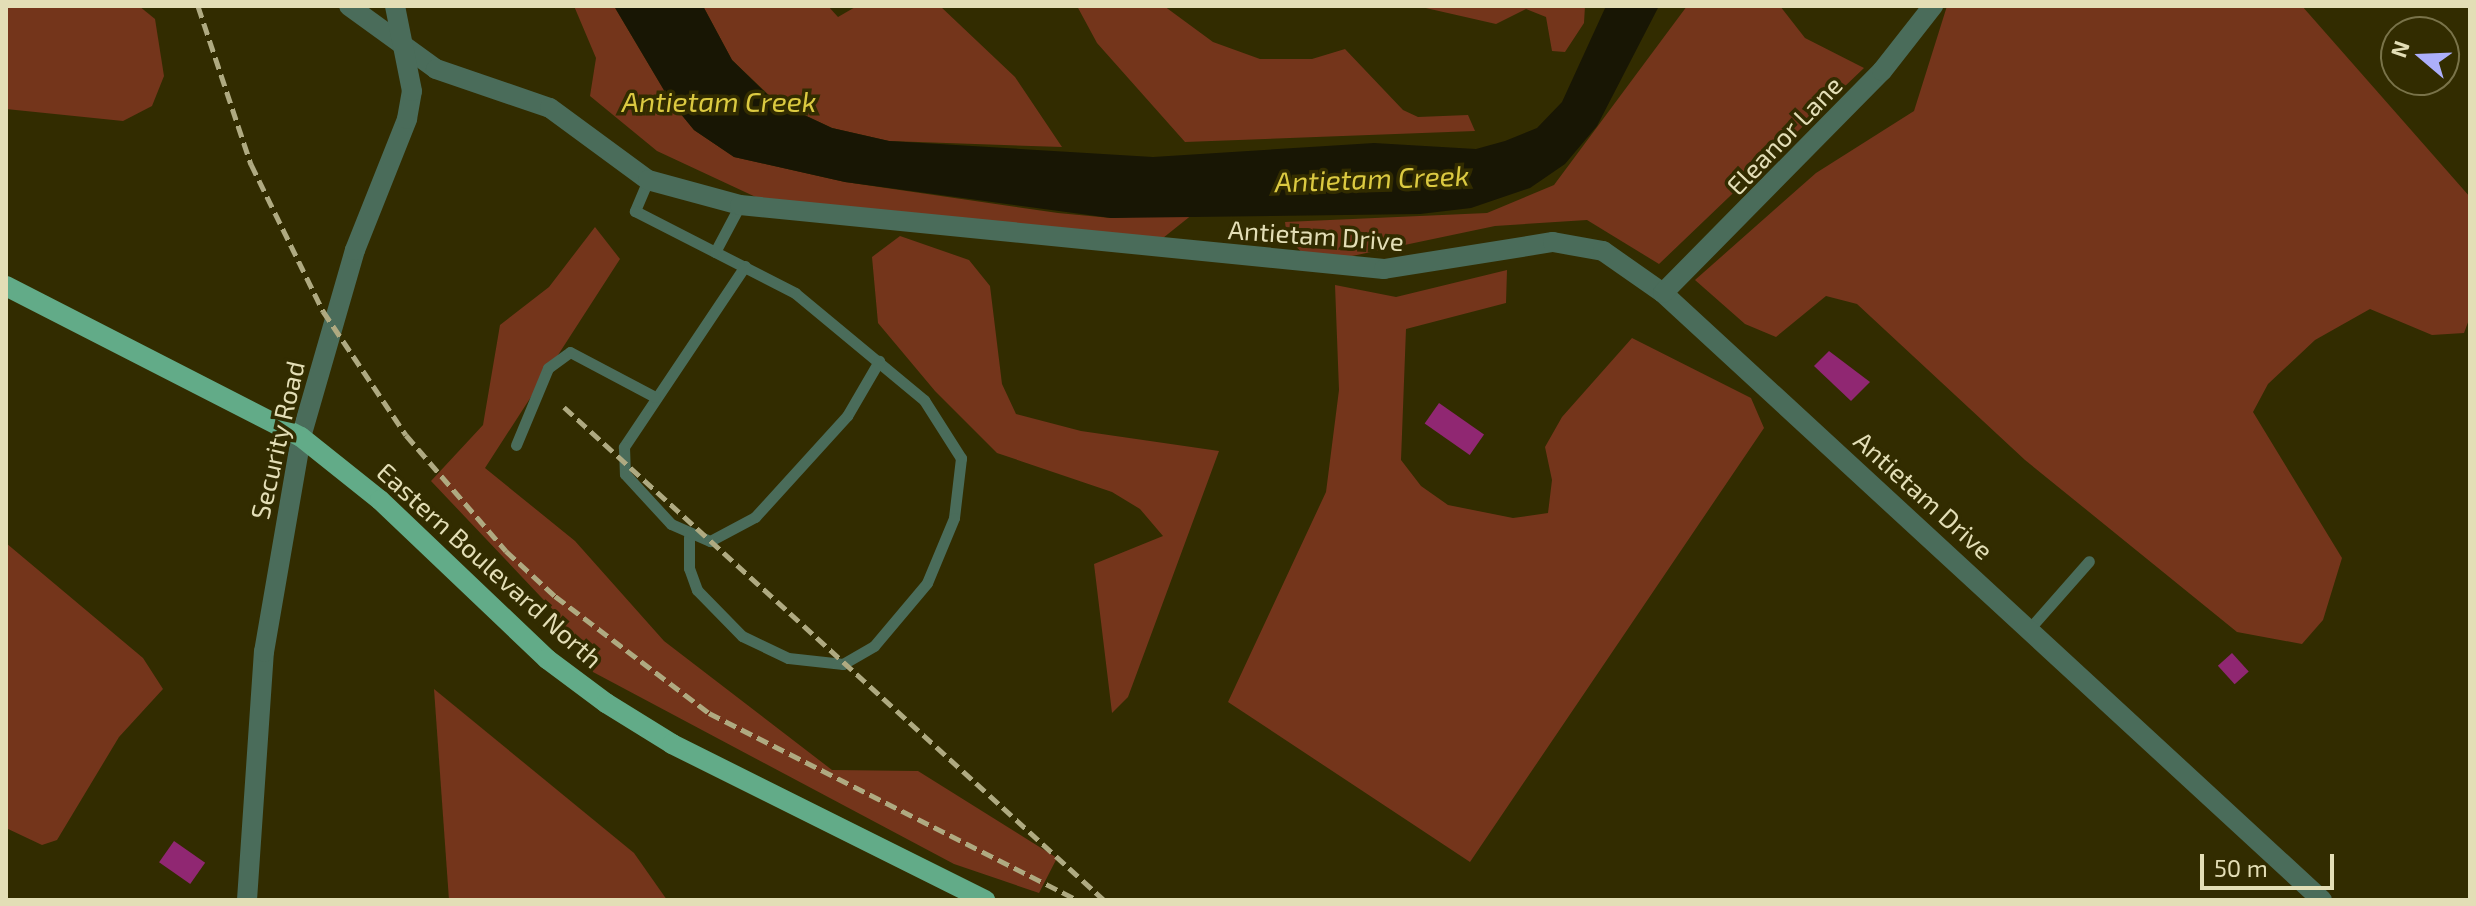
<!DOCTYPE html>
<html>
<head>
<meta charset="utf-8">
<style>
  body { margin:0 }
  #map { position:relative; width:2476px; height:906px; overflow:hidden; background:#322c00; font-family:"Exo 2",sans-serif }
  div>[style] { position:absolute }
  .green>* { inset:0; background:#74351b }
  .water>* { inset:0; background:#181604 }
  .building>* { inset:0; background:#902772; transform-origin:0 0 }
  .service>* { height:11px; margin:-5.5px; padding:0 5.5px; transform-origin:5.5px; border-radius:5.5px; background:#4a6c5a }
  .minor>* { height:20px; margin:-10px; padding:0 10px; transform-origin:10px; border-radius:10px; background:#4a6c5a }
  .tertiary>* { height:20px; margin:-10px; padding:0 10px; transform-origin:10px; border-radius:10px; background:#4a6c5a }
  .primary>* { height:20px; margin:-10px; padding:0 10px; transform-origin:10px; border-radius:10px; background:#62ab88 }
  .rail>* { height:5px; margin-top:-2.5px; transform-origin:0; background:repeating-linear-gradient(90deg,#afaa81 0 12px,transparent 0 18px) }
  span { translate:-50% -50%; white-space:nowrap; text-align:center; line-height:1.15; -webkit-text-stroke:7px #322c00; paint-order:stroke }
  .street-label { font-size:26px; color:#e3deb6 }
  .water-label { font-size:28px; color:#dcca41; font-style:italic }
  .frame { position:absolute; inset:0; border:8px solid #e3deb6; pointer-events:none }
  .north { position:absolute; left:2380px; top:16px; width:80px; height:80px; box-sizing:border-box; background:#322c00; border:2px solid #797349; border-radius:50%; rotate:289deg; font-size:22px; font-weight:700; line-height:32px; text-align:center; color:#e3deb6 }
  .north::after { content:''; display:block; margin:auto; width:28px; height:36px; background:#acaffb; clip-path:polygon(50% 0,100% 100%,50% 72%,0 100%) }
  .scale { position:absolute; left:2200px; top:854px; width:134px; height:36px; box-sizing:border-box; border:4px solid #e3deb6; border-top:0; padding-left:10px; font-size:24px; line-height:28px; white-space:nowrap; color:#e3deb6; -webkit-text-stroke:6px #322c00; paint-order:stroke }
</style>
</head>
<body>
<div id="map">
  <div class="green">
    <div style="clip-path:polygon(6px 6px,139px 6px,155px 19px,164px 76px,152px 106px,123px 121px,6px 109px)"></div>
    <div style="clip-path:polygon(574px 6px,614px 6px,671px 102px,694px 130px,734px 157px,845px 182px,1058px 213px,1111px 218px,1193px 214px,1163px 238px,760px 199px,657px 151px,590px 96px,596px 58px)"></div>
    <div style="clip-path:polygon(703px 6px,828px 6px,838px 17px,857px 6px,940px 6px,1015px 77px,1062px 147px,889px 141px,832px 128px,775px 101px,732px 60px)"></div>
    <div style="clip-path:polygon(1077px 6px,1164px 6px,1213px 42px,1260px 59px,1312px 59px,1345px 49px,1403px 110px,1418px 117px,1468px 115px,1475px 131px,1185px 142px,1097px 43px)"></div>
    <div style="clip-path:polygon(1417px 6px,1585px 6px,1584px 23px,1565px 52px,1552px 51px,1546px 17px,1526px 9px,1496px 24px)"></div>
    <div style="clip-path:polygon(1687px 6px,1780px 6px,1805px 38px,1864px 68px,1659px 264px,1587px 220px,1495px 226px,1314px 264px,1287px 238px,1285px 222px,1487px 213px,1554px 185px)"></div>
    <div style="clip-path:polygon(1947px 6px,2302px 6px,2470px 197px,2470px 317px,2464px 333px,2432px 335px,2370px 309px,2315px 340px,2268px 384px,2253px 412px,2342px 558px,2323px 620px,2302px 644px,2237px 632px,2025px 460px,1857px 304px,1826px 296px,1776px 337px,1745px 324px,1695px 280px,1816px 173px,1914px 111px)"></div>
    <div style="clip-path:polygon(595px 227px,620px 259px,485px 468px,575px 541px,664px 641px,832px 770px,918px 771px,1057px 858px,1039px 893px,954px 864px,593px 672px,558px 615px,431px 481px,483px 425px,500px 325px,549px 287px)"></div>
    <div style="clip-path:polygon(900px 236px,969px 260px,990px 286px,1002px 384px,1016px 414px,1081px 431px,1219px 451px,1128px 697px,1112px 713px,1094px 564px,1163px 536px,1140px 509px,1112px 492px,997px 453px,935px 391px,878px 323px,872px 257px)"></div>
    <div style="clip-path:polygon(1507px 270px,1506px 303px,1406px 329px,1401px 460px,1421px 486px,1448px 505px,1513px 518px,1548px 513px,1552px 480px,1545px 447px,1562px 417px,1632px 338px,1751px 398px,1764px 428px,1470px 862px,1228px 702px,1326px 492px,1339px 390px,1335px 285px,1396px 297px)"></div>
    <div style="clip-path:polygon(6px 543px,143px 658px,163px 689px,119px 737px,57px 840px,42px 845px,6px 828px)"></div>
    <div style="clip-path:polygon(434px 689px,634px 853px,667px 900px,449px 900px)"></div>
  </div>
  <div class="water">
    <div style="clip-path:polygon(614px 6px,703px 6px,732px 60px,774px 101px,832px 128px,889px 141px,1153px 157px,1374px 143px,1476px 149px,1505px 141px,1537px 128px,1562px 102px,1606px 6px,1659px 6px,1597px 126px,1565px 164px,1530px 188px,1471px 208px,1420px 214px,1111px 218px,845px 182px,734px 157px,694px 130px,671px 102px)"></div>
  </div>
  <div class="building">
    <div style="clip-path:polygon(1829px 351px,1870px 382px,1851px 401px,1814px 366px)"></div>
    <div style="left:1439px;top:403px;width:55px;height:25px;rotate:35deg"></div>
    <div style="left:2232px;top:653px;width:25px;height:19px;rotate:48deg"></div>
    <div style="left:174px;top:841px;width:38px;height:26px;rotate:35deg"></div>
  </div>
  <div class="service">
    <div style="left:648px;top:180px;width:34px;rotate:113deg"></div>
    <div style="left:635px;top:211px;width:180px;rotate:27.1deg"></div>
    <div style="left:795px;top:293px;width:168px;rotate:39.7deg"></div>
    <div style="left:924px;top:400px;width:69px;rotate:57.5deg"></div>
    <div style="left:961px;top:458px;width:60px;rotate:96.7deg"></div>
    <div style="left:954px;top:518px;width:70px;rotate:112.6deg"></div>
    <div style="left:927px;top:583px;width:82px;rotate:130.1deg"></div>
    <div style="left:874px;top:646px;width:36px;rotate:150deg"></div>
    <div style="left:843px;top:664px;width:55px;rotate:-173.8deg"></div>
    <div style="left:788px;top:658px;width:51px;rotate:-154.4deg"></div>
    <div style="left:742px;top:636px;width:64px;rotate:-134.4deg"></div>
    <div style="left:697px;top:590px;width:23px;rotate:-110deg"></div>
    <div style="left:689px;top:568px;width:31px;rotate:-90deg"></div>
    <div style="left:715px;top:252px;width:53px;rotate:-62deg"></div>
    <div style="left:745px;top:266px;width:218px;rotate:123.8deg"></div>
    <div style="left:624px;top:447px;width:27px;rotate:88deg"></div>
    <div style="left:625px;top:474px;width:68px;rotate:47.4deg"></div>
    <div style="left:671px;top:524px;width:43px;rotate:23.6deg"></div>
    <div style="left:710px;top:541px;width:51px;rotate:-28.1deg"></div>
    <div style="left:755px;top:517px;width:137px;rotate:-47.7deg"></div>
    <div style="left:847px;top:416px;width:64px;rotate:-59.8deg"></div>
    <div style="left:516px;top:445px;width:83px;rotate:-67.4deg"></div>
    <div style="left:548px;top:368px;width:27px;rotate:-36deg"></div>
    <div style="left:570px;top:352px;width:96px;rotate:27.9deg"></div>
    <div style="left:2030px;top:628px;width:89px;rotate:-48.6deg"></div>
  </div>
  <div class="minor">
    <div style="left:349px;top:6px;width:107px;rotate:35.9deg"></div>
    <div style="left:436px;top:69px;width:120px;rotate:18.9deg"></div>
    <div style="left:550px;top:108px;width:122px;rotate:36.3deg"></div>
    <div style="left:648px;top:180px;width:95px;rotate:15.2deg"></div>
    <div style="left:740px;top:205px;width:647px;rotate:5.68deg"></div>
    <div style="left:1384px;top:269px;width:171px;rotate:-9.1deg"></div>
    <div style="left:1553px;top:242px;width:51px;rotate:10.2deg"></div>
    <div style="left:1603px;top:251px;width:73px;rotate:35deg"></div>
    <div style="left:1663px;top:293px;width:896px;rotate:42.65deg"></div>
    <div style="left:1663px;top:293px;width:312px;rotate:-45.4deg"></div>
    <div style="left:1882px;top:71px;width:83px;rotate:-51.9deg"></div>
    <div style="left:301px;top:437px;width:195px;rotate:-73.9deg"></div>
    <div style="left:355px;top:250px;width:141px;rotate:-68.3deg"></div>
    <div style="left:407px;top:119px;width:28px;rotate:-80deg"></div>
    <div style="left:412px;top:91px;width:87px;rotate:-101.3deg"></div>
  </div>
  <div class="tertiary">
    <div style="left:247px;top:900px;width:249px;rotate:-86.1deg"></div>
    <div style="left:264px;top:652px;width:218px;rotate:-80.2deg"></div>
  </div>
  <div class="primary">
    <div style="left:6px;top:286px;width:331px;rotate:27.1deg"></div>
    <div style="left:301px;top:437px;width:101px;rotate:38.6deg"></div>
    <div style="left:380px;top:500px;width:231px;rotate:43.6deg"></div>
    <div style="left:547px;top:659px;width:74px;rotate:36.7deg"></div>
    <div style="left:606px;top:703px;width:78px;rotate:31.8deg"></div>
    <div style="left:672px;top:744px;width:350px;rotate:26.5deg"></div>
  </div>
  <div class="rail">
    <div style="left:198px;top:6px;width:167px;rotate:71.5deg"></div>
    <div style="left:251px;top:164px;width:164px;rotate:63.9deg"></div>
    <div style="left:323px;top:311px;width:149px;rotate:56.2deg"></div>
    <div style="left:406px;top:435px;width:153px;rotate:49.2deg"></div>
    <div style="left:506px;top:551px;width:67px;rotate:42.6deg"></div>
    <div style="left:555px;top:596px;width:193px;rotate:37.2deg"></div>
    <div style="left:709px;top:713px;width:413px;rotate:26.9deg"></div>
    <div style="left:564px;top:407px;width:731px;rotate:42.39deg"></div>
  </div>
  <div class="street-label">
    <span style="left:1784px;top:135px;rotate:-46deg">Eleanor Lane</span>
    <span style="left:1316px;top:235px;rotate:4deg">Antietam Drive</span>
    <span style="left:277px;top:440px;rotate:-77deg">Security Road</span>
    <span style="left:1924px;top:495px;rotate:42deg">Antietam Drive</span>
    <span style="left:490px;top:565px;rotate:42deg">Eastern Boulevard North</span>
  </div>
  <div class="water-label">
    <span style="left:719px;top:101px">Antietam Creek</span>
    <span style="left:1372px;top:178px;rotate:-2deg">Antietam Creek</span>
  </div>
  <div class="frame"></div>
  <div class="north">N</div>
  <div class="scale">50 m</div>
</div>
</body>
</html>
